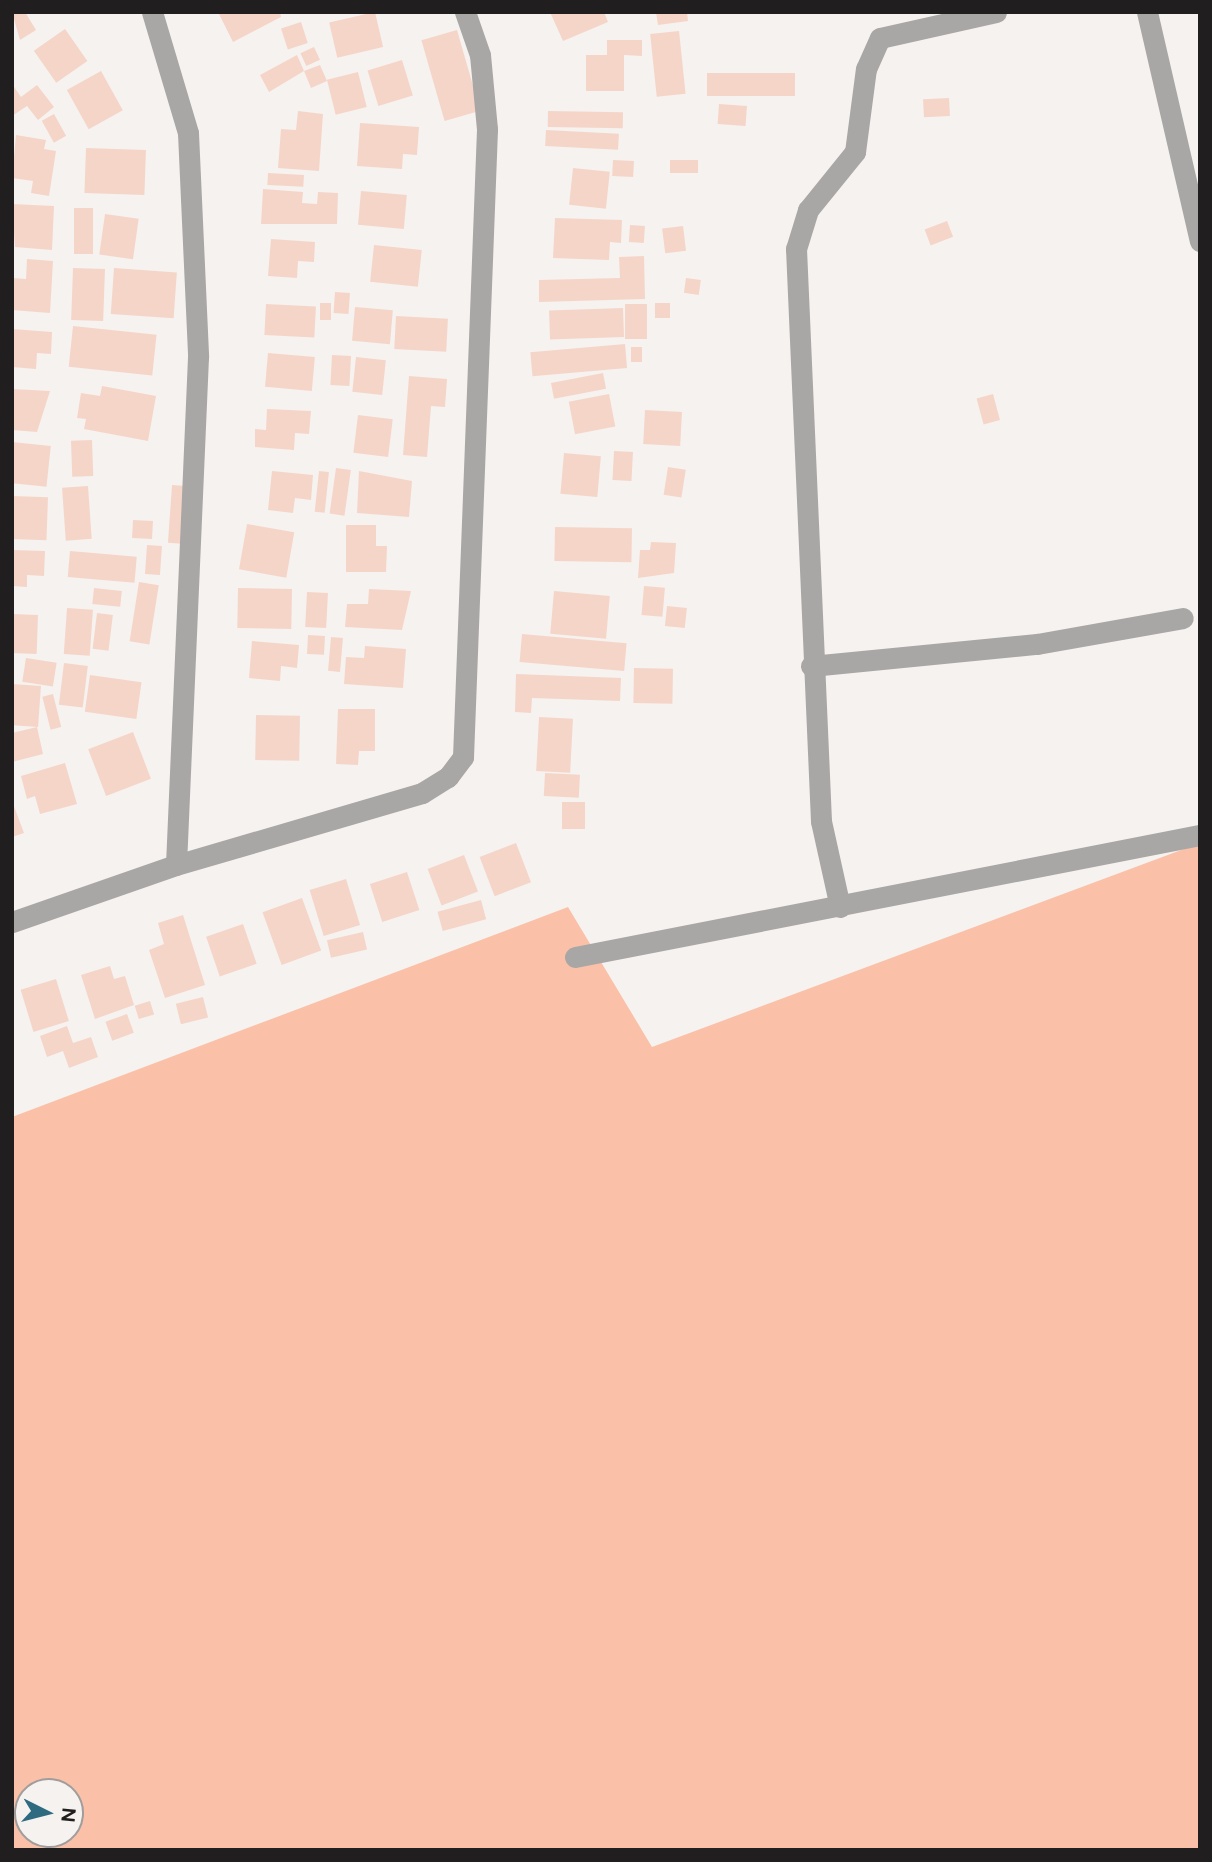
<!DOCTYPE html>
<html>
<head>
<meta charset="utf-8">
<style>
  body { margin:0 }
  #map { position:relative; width:1212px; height:1862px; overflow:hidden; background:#f6f2f0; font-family:Figtree,sans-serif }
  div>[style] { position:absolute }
  .green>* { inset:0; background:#fac1a8 }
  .building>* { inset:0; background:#f5d5c8; transform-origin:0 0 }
  .street>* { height:21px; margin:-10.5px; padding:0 10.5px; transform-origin:10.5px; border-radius:10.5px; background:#a9a7a6 }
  span { translate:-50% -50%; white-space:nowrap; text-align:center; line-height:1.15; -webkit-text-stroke:5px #f6f2f0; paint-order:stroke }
  .frame { position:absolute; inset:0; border:14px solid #201e1e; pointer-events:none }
  .north { position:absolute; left:14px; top:1778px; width:70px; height:70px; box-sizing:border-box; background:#f6f2f0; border:2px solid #a09d9c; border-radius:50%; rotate:96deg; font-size:19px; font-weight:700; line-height:28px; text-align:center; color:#201e1e }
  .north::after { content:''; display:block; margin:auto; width:24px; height:32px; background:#2e6b81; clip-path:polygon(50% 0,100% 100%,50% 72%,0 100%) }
</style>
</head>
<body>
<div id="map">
  <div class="green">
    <div style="clip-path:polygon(evenodd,1200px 843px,1200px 1850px,12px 1850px,12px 1117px,568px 907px,652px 1047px,1200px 843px,28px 1792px,70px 1792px,70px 1834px,28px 1834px,28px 1792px)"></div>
  </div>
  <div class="building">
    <div style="clip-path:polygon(12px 12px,25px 12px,36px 30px,20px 40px)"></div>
    <div style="clip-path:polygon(218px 12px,280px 12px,281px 17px,233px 42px)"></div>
    <div style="left:375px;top:12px;width:36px;height:47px;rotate:77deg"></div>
    <div style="clip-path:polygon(550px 12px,604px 12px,608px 22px,563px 41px)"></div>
    <div style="clip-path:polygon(656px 12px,687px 12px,688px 21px,658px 25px)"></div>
    <div style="left:301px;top:22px;width:22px;height:21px;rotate:72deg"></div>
    <div style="left:65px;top:29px;width:39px;height:38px;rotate:55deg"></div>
    <div style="left:457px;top:30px;width:84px;height:37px;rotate:74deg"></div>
    <div style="left:679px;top:31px;width:63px;height:29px;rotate:84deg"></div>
    <div style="clip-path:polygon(607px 40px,642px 40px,642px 56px,624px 55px,624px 91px,586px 91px,586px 55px,607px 55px)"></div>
    <div style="left:314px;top:47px;width:14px;height:15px;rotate:65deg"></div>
    <div style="clip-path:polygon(297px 55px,304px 71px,320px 65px,327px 81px,311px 88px,304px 71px,269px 92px,260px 75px)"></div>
    <div style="left:402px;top:60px;width:37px;height:36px;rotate:73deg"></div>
    <div style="left:101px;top:71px;width:45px;height:39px;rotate:61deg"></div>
    <div style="left:358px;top:72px;width:36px;height:32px;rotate:76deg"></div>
    <div style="left:795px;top:73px;width:23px;height:88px;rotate:90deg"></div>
    <div style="clip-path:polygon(12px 84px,21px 97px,37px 85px,54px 107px,38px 120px,27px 106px,12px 116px)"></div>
    <div style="left:949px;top:98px;width:18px;height:26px;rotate:87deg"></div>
    <div style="left:719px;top:104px;width:28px;height:20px;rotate:4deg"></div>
    <div style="clip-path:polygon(298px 111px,323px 114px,319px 171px,278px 168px,281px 129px,296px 130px)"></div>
    <div style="left:548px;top:111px;width:75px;height:16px;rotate:1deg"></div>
    <div style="left:54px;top:114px;width:25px;height:14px;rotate:61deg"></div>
    <div style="clip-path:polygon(360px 123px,419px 127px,417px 155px,403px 154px,402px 169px,357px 166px)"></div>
    <div style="left:546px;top:130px;width:73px;height:16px;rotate:3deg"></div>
    <div style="clip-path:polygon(16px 135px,46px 140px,44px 149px,56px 151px,49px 196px,31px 193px,33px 181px,12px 178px)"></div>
    <div style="left:86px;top:148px;width:60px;height:45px;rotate:2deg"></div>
    <div style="left:613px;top:160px;width:21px;height:16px;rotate:3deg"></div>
    <div style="left:670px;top:160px;width:28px;height:13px"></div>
    <div style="left:573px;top:168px;width:37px;height:37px;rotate:6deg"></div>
    <div style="left:268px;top:173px;width:36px;height:12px;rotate:3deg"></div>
    <div style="clip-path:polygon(263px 189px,303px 192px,302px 203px,317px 204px,318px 192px,338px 193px,337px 224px,261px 224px)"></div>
    <div style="left:361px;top:191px;width:46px;height:34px;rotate:5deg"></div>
    <div style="clip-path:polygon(12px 204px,54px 206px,52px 250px,15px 247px)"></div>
    <div style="left:74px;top:208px;width:19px;height:46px"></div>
    <div style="left:105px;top:214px;width:34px;height:41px;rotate:8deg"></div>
    <div style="clip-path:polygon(555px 218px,622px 220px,621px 243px,610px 242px,609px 260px,553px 258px)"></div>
    <div style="left:947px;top:221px;width:17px;height:24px;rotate:69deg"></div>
    <div style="left:630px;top:225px;width:15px;height:17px;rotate:4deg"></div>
    <div style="left:683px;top:226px;width:25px;height:21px;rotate:83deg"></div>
    <div style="clip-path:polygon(271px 239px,315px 242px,314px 262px,298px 261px,297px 278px,268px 276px)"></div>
    <div style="left:374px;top:245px;width:48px;height:37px;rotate:6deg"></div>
    <div style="clip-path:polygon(644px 256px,645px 299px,539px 302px,539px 280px,620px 278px,619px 257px)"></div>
    <div style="clip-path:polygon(27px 259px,53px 261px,50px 313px,12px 310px,12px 278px,26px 279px)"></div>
    <div style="left:73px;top:268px;width:32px;height:52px;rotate:2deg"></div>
    <div style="left:114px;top:268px;width:63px;height:46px;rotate:4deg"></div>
    <div style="left:686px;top:278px;width:15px;height:15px;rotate:8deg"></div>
    <div style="left:335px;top:292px;width:15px;height:21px;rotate:4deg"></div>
    <div style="left:320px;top:303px;width:11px;height:17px"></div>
    <div style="left:670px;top:303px;width:15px;height:15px;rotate:90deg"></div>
    <div style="left:266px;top:304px;width:50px;height:31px;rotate:3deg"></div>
    <div style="left:647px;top:304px;width:35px;height:22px;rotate:90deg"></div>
    <div style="left:355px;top:307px;width:38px;height:34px;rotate:5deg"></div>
    <div style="left:623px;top:308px;width:29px;height:74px;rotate:88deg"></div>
    <div style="left:396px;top:316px;width:52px;height:33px;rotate:3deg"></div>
    <div style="left:73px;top:326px;width:84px;height:41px;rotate:6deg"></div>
    <div style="clip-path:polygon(12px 329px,52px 332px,51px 354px,37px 353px,36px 369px,12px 367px)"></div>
    <div style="left:625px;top:344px;width:24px;height:95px;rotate:85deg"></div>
    <div style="left:631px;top:347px;width:11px;height:15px"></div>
    <div style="left:268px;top:353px;width:47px;height:34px;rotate:5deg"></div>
    <div style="left:332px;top:355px;width:19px;height:30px;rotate:3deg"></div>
    <div style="left:356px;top:357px;width:30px;height:35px;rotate:6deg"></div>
    <div style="left:603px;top:373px;width:16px;height:53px;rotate:79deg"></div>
    <div style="clip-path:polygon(409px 376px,447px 379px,445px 407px,431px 406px,427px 457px,403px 455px)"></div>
    <div style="clip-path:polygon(102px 386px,156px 396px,148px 441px,84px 429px,86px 419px,77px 418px,81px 393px,100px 396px)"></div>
    <div style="clip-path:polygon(12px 389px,50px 391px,37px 432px,12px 430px)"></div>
    <div style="left:609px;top:394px;width:33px;height:41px;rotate:79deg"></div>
    <div style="left:993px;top:394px;width:27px;height:17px;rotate:75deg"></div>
    <div style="clip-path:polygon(267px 409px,311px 411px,309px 434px,295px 433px,294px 450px,255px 447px,255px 429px,266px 430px)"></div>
    <div style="left:645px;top:410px;width:37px;height:34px;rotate:3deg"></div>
    <div style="left:358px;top:415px;width:35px;height:38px;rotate:7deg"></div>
    <div style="left:92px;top:440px;width:36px;height:21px;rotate:88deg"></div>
    <div style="left:12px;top:442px;width:39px;height:41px;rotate:6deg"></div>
    <div style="left:614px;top:451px;width:19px;height:29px;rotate:3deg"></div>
    <div style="left:564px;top:453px;width:37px;height:41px;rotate:5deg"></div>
    <div style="left:668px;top:467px;width:18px;height:28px;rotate:9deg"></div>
    <div style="left:336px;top:468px;width:15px;height:46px;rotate:8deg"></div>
    <div style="clip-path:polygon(272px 471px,313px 475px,311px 500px,295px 498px,293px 513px,268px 510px)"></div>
    <div style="left:319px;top:471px;width:10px;height:41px;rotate:6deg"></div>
    <div style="clip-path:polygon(359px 471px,412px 481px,409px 517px,357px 513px)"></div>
    <div style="left:172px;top:485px;width:14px;height:58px;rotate:4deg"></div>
    <div style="left:88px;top:486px;width:53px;height:26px;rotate:86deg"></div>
    <div style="left:12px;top:496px;width:36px;height:43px;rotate:2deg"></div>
    <div style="left:133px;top:520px;width:20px;height:18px;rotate:3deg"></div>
    <div style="left:247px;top:524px;width:48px;height:46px;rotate:10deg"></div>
    <div style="clip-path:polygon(346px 525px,376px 525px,376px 546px,387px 546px,386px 572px,346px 572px)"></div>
    <div style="left:555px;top:527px;width:77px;height:34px;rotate:1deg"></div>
    <div style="clip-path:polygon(651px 542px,676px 543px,674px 573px,638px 578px,640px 550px,650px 550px)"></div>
    <div style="left:147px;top:545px;width:15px;height:29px;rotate:4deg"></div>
    <div style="clip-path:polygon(12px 550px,45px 551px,44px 576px,27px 575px,27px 587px,12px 586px)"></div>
    <div style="left:70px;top:551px;width:67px;height:26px;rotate:5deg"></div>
    <div style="left:139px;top:582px;width:20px;height:60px;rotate:9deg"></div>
    <div style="left:644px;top:586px;width:21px;height:29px;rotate:5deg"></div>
    <div style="left:94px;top:588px;width:28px;height:16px;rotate:6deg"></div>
    <div style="left:238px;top:588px;width:54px;height:40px;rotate:1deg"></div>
    <div style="clip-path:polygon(369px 589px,411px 591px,402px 630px,345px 627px,347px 604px,368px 604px)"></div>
    <div style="left:554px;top:591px;width:56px;height:43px;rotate:5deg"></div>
    <div style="left:307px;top:592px;width:21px;height:35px;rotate:3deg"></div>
    <div style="left:667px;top:606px;width:20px;height:20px;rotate:6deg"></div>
    <div style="left:67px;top:608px;width:26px;height:46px;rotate:4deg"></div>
    <div style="left:97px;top:613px;width:16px;height:36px;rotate:7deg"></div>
    <div style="left:12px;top:614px;width:26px;height:39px;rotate:2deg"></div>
    <div style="left:522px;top:634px;width:105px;height:28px;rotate:5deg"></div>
    <div style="left:308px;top:635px;width:17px;height:19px;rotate:3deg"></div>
    <div style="left:331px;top:637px;width:12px;height:34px;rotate:5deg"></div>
    <div style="clip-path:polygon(252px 641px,299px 645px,297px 668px,281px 666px,280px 681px,249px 678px)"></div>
    <div style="clip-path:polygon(365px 646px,406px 649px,403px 688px,344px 684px,346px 657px,364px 658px)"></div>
    <div style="left:26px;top:658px;width:31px;height:24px;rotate:9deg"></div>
    <div style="left:64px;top:663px;width:24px;height:42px;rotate:7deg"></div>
    <div style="left:634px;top:668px;width:39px;height:35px;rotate:1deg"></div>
    <div style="clip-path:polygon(516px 674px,621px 678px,620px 701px,532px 698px,531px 713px,515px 712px)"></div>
    <div style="left:90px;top:675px;width:52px;height:37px;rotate:8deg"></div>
    <div style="left:12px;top:684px;width:29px;height:41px;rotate:4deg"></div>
    <div style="left:53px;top:694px;width:34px;height:11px;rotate:76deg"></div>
    <div style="clip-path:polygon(338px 709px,375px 709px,375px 751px,359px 751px,358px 765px,336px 764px)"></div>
    <div style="left:256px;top:715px;width:44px;height:45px;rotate:1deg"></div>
    <div style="left:539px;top:717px;width:34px;height:54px;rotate:3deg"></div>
    <div style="clip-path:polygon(37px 727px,43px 754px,12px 762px,12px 733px)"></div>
    <div style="left:133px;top:732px;width:50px;height:48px;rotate:69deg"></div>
    <div style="clip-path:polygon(65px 763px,77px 804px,40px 814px,35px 796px,27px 799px,21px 776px)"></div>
    <div style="left:545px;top:773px;width:35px;height:23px;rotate:3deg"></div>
    <div style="clip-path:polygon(12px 801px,24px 833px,12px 837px)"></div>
    <div style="left:585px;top:802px;width:27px;height:23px;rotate:90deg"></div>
    <div style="left:516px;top:843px;width:42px;height:39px;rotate:69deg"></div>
    <div style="left:464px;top:855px;width:39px;height:39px;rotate:69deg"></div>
    <div style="left:407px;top:872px;width:40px;height:39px;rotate:72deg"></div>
    <div style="left:346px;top:879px;width:48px;height:38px;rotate:73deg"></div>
    <div style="left:302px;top:898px;width:56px;height:42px;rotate:70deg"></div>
    <div style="left:481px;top:900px;width:20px;height:45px;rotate:75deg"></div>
    <div style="clip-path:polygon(183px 915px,205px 985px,165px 998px,149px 950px,164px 944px,158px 923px)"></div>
    <div style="left:243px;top:924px;width:42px;height:39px;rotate:71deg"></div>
    <div style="left:363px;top:932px;width:18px;height:37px;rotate:77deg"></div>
    <div style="clip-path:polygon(110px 966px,114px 979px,125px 976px,134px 1005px,95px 1019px,81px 975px)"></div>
    <div style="left:56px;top:979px;width:44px;height:37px;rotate:73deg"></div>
    <div style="left:203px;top:997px;width:21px;height:28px;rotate:76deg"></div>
    <div style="left:150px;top:1001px;width:14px;height:16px;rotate:73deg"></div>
    <div style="left:127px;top:1014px;width:20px;height:23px;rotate:70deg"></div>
    <div style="clip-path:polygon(67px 1026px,73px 1043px,91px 1037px,98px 1057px,69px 1068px,63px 1051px,47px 1057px,40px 1036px)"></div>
  </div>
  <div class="street">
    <div style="left:152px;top:12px;width:126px;rotate:73.4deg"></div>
    <div style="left:188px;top:133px;width:224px;rotate:87.4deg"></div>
    <div style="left:198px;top:357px;width:508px;rotate:92.48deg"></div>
    <div style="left:1147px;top:12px;width:235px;rotate:77deg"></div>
    <div style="left:811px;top:666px;width:227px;rotate:-5.6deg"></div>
    <div style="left:1037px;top:644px;width:148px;rotate:-10.1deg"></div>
    <div style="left:840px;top:907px;width:88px;rotate:-102.5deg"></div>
    <div style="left:821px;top:821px;width:573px;rotate:-92.5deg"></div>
    <div style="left:796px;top:249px;width:41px;rotate:-72.9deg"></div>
    <div style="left:808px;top:210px;width:75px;rotate:-51deg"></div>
    <div style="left:855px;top:152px;width:84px;rotate:-82.5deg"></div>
    <div style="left:866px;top:69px;width:34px;rotate:-66deg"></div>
    <div style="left:880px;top:38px;width:119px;rotate:-12.6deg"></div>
    <div style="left:12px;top:922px;width:174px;rotate:-19.2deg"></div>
    <div style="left:176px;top:865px;width:256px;rotate:-16.3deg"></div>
    <div style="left:422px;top:793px;width:31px;rotate:-32deg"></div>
    <div style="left:448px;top:777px;width:25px;rotate:-53deg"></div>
    <div style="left:463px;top:757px;width:628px;rotate:-87.81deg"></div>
    <div style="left:487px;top:129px;width:74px;rotate:-95.4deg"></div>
    <div style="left:480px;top:55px;width:46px;rotate:-109.2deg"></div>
    <div style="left:575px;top:957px;width:637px;rotate:-11.05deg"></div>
  </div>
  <div class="frame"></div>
  <div class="north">N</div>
</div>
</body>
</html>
